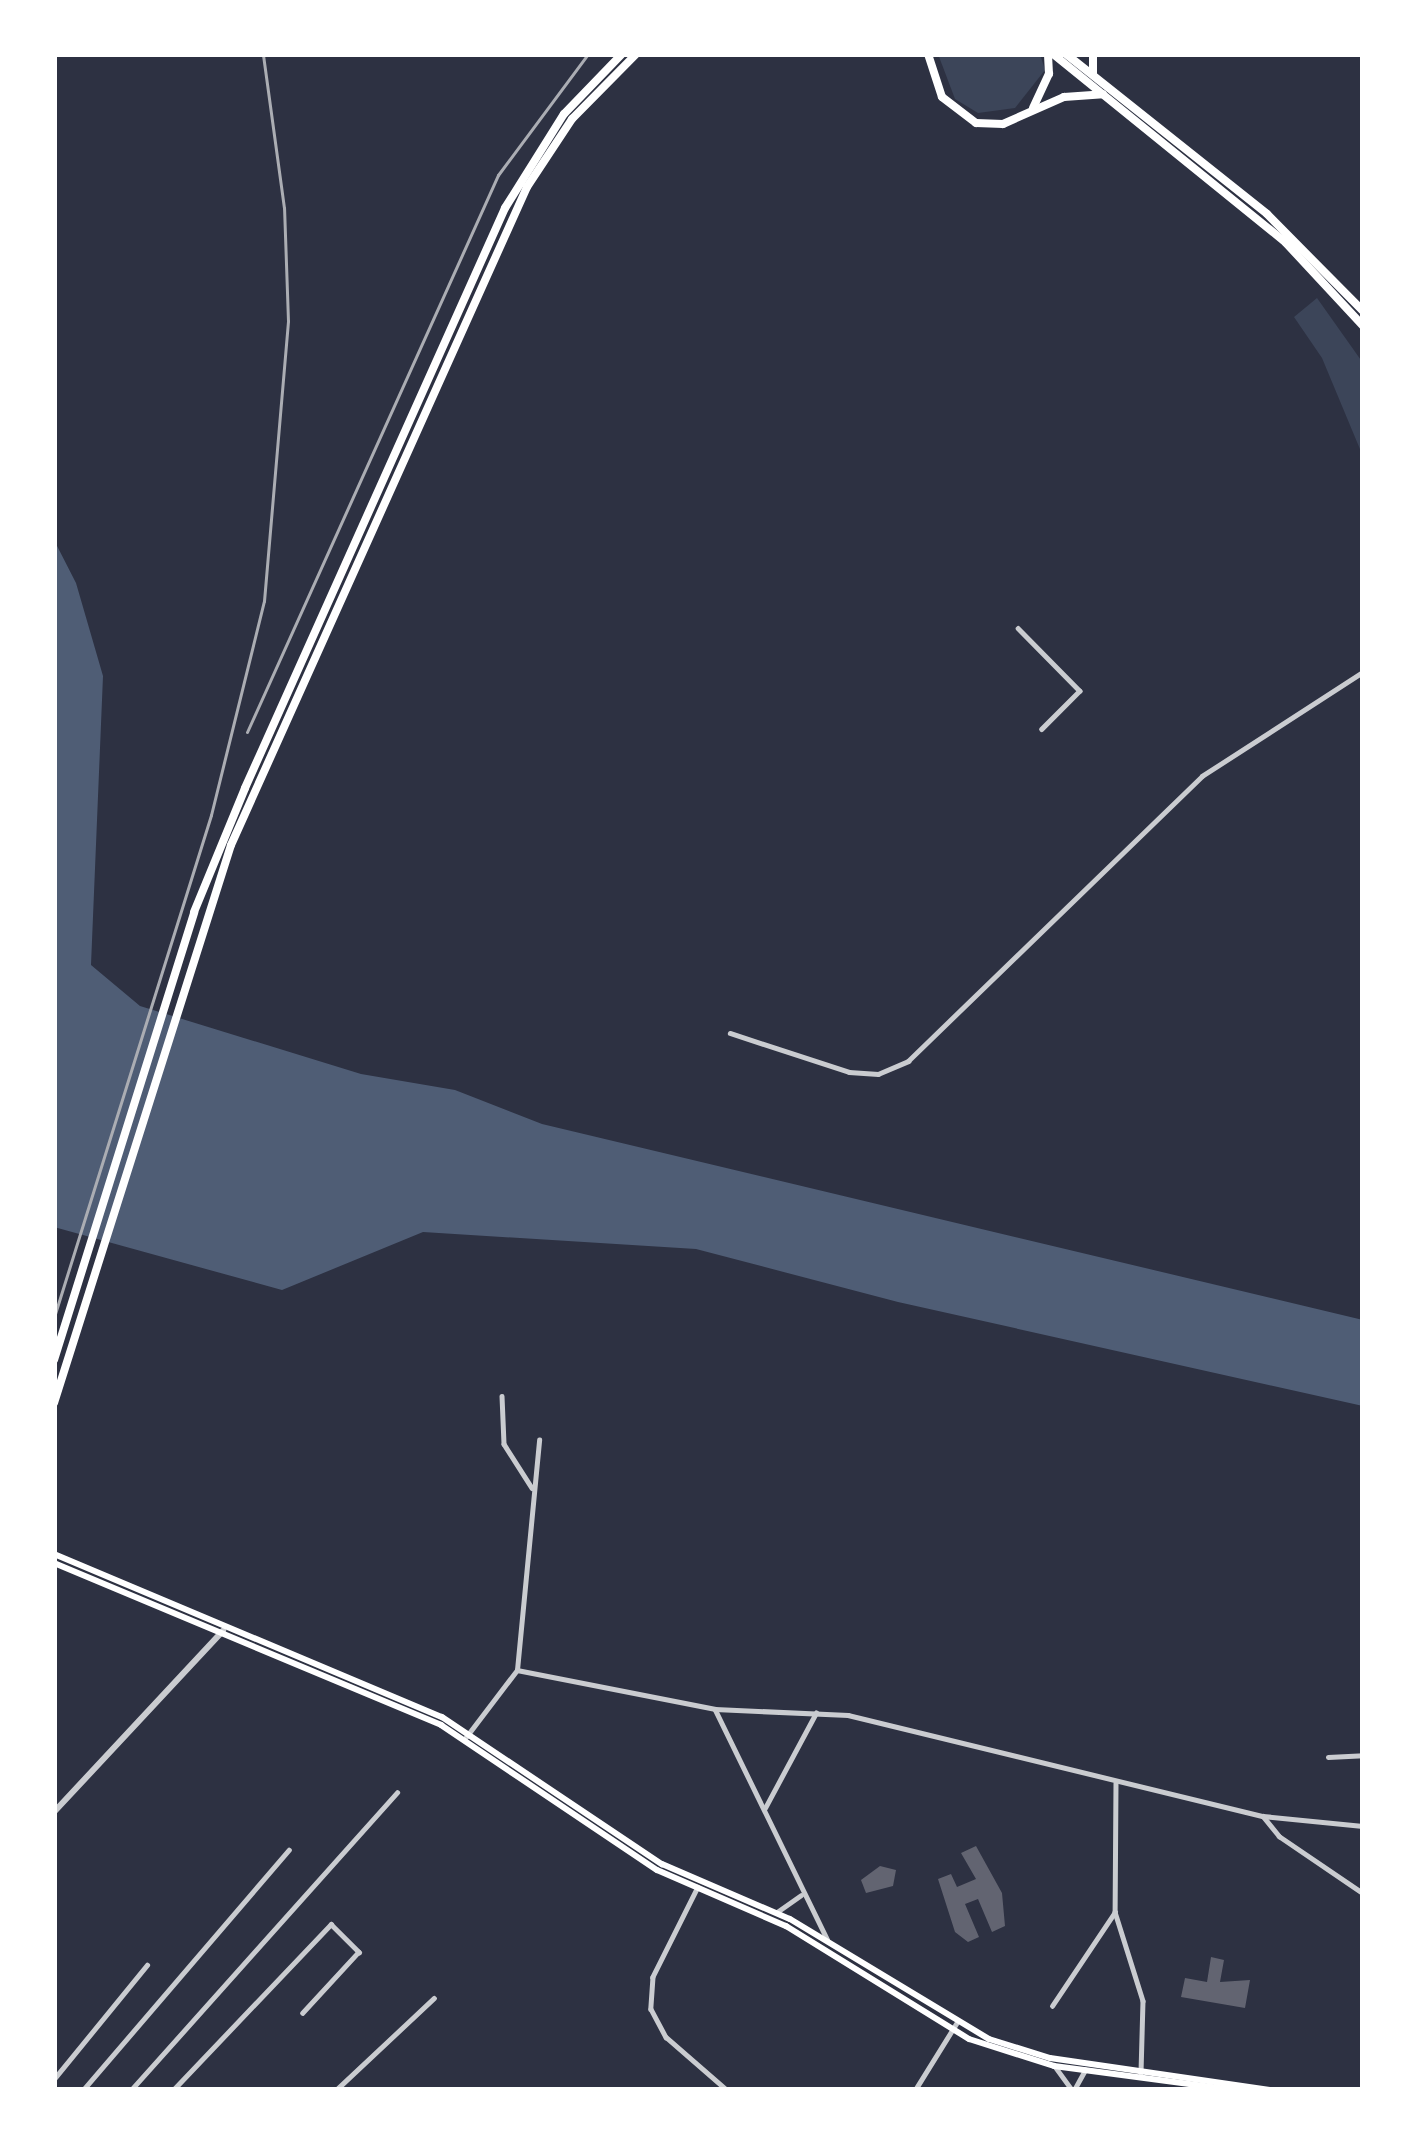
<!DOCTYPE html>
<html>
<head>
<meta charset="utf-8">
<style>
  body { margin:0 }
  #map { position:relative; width:1417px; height:2144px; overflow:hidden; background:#2d3142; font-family:"Varela Round",sans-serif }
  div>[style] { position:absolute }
  .green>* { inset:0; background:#3c4559 }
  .water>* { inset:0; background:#4f5d75 }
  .building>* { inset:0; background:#626471 }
  .minor>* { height:4.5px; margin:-2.25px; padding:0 2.25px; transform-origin:2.25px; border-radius:2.25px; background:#caccd0 }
  .tertiary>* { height:6px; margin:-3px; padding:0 3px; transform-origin:3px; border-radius:3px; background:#caccd0 }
  .secondary>* { height:6px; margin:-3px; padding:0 3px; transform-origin:3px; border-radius:3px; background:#fff }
  .primary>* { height:8px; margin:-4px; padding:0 4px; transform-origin:4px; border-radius:4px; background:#fff }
  .rail>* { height:3px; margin:-1.5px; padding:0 1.5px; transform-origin:1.5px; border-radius:1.5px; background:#abadb3 }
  span { translate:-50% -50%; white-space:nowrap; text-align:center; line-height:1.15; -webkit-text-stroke:10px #fff; paint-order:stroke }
  .frame { position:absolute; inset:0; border:57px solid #fff; pointer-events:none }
</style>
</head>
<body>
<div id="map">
  <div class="green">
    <div style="clip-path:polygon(938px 54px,1040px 54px,1045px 70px,1015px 108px,978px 113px,955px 99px)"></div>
    <div style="clip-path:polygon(1317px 298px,1363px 363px,1362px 454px,1322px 358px,1294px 317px)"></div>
  </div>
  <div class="water">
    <div style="clip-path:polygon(54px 540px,76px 583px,103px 676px,91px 965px,140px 1006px,361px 1074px,455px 1090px,542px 1124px,1363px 1320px,1363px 1406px,898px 1302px,696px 1249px,423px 1232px,282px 1290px,54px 1227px)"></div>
  </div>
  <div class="building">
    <div style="clip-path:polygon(976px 1846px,1002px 1893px,1005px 1926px,992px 1932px,978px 1899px,965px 1904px,979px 1937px,968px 1942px,955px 1932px,938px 1879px,951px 1874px,957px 1887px,976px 1879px,961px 1853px)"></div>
    <div style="clip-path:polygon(880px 1866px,896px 1870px,893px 1886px,866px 1893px,861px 1880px)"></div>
    <div style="clip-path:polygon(1211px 1957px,1224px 1960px,1220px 1982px,1250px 1980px,1245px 2008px,1181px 1997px,1185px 1978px,1207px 1982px)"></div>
  </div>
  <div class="minor">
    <div style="left:1018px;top:628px;width:88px;rotate:45.5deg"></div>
    <div style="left:1080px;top:691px;width:54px;rotate:135deg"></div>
    <div style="left:730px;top:1033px;width:125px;rotate:18.1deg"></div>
    <div style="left:849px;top:1072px;width:29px;rotate:4deg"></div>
    <div style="left:878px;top:1074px;width:33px;rotate:-23deg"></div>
    <div style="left:908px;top:1061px;width:409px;rotate:-44.1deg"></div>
    <div style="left:1202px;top:776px;width:192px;rotate:-32.9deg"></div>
    <div style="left:502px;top:1396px;width:48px;rotate:87.6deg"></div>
    <div style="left:504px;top:1444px;width:52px;rotate:57.5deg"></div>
    <div style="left:517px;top:1670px;width:202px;rotate:11.1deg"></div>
    <div style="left:715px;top:1709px;width:133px;rotate:2.6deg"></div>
    <div style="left:848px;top:1715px;width:427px;rotate:13.7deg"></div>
    <div style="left:1263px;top:1816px;width:100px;rotate:5.7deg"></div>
    <div style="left:517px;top:1670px;width:231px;rotate:-84.5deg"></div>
    <div style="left:715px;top:1709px;width:256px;rotate:64deg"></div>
    <div style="left:466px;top:1737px;width:84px;rotate:-52.7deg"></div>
    <div style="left:1328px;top:1757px;width:35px;rotate:-3deg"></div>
    <div style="left:1116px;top:1783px;width:129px;rotate:90.4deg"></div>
    <div style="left:1115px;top:1912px;width:93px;rotate:72.5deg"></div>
    <div style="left:1143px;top:2001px;width:72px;rotate:91.6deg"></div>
    <div style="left:765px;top:1808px;width:108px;rotate:-61.8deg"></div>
    <div style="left:1263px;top:1816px;width:26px;rotate:51deg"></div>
    <div style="left:1279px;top:1836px;width:102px;rotate:34.2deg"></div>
    <div style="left:698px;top:1887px;width:101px;rotate:116.6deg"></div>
    <div style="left:653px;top:1977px;width:32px;rotate:94deg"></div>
    <div style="left:651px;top:2009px;width:32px;rotate:62deg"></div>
    <div style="left:666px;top:2037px;width:81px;rotate:41deg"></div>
    <div style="left:777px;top:1912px;width:29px;rotate:-35deg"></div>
    <div style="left:1052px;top:2006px;width:113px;rotate:-56.2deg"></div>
    <div style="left:1054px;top:2065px;width:31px;rotate:54deg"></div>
    <div style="left:54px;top:2079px;width:147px;rotate:-50.8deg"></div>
    <div style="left:83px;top:2090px;width:316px;rotate:-49.4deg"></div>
    <div style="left:131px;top:2090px;width:399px;rotate:-48.2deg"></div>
    <div style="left:173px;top:2090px;width:229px;rotate:-46.4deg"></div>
    <div style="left:331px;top:1924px;width:40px;rotate:45deg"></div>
    <div style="left:359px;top:1952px;width:83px;rotate:132.6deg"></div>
    <div style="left:336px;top:2090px;width:134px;rotate:-43.2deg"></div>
    <div style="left:915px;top:2090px;width:78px;rotate:-58.2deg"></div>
    <div style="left:1074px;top:2090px;width:23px;rotate:-61deg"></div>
  </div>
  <div class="tertiary">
    <div style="left:54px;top:1812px;width:248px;rotate:-47deg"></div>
  </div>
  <div class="secondary">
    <div style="left:54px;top:1554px;width:421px;rotate:22.8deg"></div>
    <div style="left:442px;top:1717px;width:265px;rotate:33.8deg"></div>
    <div style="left:662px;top:1864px;width:139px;rotate:23.3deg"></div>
    <div style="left:790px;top:1919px;width:232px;rotate:31.1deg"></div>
    <div style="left:989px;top:2039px;width:64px;rotate:17.3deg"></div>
    <div style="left:1050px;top:2058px;width:222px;rotate:8.3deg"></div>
    <div style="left:54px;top:1563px;width:420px;rotate:22.7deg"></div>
    <div style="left:441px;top:1725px;width:260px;rotate:33.9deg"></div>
    <div style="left:657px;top:1870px;width:141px;rotate:23.5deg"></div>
    <div style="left:786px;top:1926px;width:215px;rotate:31.7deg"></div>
    <div style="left:969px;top:2039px;width:89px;rotate:17.6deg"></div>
    <div style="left:1054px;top:2066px;width:182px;rotate:7.6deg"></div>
  </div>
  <div class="primary">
    <div style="left:928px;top:54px;width:45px;rotate:72deg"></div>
    <div style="left:942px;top:97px;width:43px;rotate:37.4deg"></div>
    <div style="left:976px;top:123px;width:27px;rotate:2deg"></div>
    <div style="left:1003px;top:124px;width:67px;rotate:-23.9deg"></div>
    <div style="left:1064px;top:97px;width:39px;rotate:-4deg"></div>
    <div style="left:1053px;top:54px;width:300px;rotate:39deg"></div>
    <div style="left:1286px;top:243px;width:113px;rotate:47.1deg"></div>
    <div style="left:1066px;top:54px;width:257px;rotate:38.5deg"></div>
    <div style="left:1267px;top:214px;width:136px;rotate:45.3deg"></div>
    <div style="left:1093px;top:54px;width:20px;rotate:90deg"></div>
    <div style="left:1033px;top:108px;width:38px;rotate:-65deg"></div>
    <div style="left:1049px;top:74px;width:20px;rotate:-93deg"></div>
    <div style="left:54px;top:1360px;width:469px;rotate:-72.6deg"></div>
    <div style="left:194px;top:912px;width:134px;rotate:-67.6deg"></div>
    <div style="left:245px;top:788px;width:636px;rotate:-65.85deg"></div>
    <div style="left:505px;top:208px;width:111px;rotate:-57.9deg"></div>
    <div style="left:564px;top:114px;width:83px;rotate:-46deg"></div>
    <div style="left:54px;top:1403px;width:585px;rotate:-72.4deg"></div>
    <div style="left:231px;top:845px;width:722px;rotate:-65.78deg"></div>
    <div style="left:527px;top:187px;width:82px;rotate:-56.5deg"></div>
    <div style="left:572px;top:119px;width:91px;rotate:-45.4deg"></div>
  </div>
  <div class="rail">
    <div style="left:247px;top:732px;width:611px;rotate:-65.74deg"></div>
    <div style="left:498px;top:175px;width:151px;rotate:-53.4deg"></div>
    <div style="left:54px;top:1317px;width:526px;rotate:-72.63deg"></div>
    <div style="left:211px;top:815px;width:220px;rotate:-76.1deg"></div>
    <div style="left:264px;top:601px;width:281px;rotate:-85.1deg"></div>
    <div style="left:288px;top:321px;width:113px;rotate:-92deg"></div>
    <div style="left:284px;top:208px;width:155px;rotate:-97.8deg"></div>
  </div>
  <div class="frame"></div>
</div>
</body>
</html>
